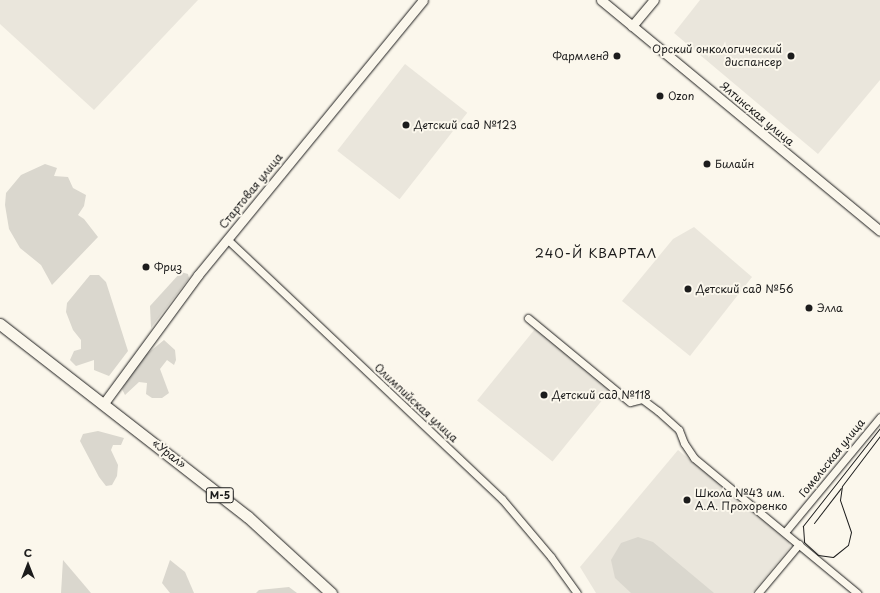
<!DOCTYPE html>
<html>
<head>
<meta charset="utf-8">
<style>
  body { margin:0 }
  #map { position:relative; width:880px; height:593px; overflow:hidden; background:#fbf7ec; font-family:"Playpen Sans",sans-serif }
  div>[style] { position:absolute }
  .built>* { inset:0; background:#eae6dc; transform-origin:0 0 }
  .green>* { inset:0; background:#dad7ce }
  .roads { filter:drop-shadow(0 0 1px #1c1c1c) drop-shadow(0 0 1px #1c1c1c) }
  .minor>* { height:7px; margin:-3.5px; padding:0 3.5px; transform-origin:3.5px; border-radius:3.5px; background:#fbf7ec }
  .secondary>* { height:9px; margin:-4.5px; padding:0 4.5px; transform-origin:4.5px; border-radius:4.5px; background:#fbf7ec }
  .primary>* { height:11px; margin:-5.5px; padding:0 5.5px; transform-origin:5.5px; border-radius:5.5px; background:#fbf7ec }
  .tram>* { height:1px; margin:-0.5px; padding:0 0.5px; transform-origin:0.5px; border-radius:0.5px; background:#1c1c1c }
  .dots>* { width:11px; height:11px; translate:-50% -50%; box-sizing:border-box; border:2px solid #fbf7ec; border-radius:50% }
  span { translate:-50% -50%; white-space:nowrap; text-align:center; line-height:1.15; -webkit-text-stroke:4px #fbf7ec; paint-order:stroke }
  .shield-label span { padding:1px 3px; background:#fbf7ec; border:1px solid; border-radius:3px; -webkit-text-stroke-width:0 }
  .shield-label { font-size:10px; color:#1c1c1c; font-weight:700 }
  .poi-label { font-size:11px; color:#1c1c1c }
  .right { translate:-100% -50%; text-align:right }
  .left { translate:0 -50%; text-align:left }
  .street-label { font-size:11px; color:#1c1c1c }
  .quarter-label { font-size:13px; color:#1c1c1c; letter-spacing:1px }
  .north { position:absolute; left:8px; top:545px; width:40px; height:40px; -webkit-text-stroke:3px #fbf7ec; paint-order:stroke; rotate:0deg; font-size:11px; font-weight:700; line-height:16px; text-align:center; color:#1c1c1c }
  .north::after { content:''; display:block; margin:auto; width:14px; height:18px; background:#1c1c1c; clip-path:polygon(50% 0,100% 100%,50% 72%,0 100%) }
</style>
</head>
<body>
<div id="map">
  <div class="built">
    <div style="clip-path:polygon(0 0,198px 0,94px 110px,0 24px)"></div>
    <div style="clip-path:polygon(700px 0,880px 0,880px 80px,818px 154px,674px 33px)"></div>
    <div style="left:405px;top:64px;width:79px;height:110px;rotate:38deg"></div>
    <div style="clip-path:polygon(694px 227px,752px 277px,690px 356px,622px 301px,673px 239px)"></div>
    <div style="left:535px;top:329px;width:97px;height:92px;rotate:39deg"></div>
    <div style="clip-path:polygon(678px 450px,789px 541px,790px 547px,752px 593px,596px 593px,580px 567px)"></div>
  </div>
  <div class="green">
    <div style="clip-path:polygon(45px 164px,57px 168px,54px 176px,68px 177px,73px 188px,86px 195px,84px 206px,78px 215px,84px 219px,98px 237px,52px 285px,41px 265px,20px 248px,9px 229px,5px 205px,6px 193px,21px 175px)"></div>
    <div style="clip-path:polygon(181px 272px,188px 274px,189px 278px,151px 328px,150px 306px)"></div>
    <div style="clip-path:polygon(90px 275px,99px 275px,106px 282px,128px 351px,109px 376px,94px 370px,94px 360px,76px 366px,70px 360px,74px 351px,81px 349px,81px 340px,73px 330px,66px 312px,67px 303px)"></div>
    <div style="clip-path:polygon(164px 340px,175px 350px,176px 360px,174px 365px,167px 360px,160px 369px,169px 393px,162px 398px,152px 398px,146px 394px,147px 383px,139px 382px,125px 395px,122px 389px,142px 358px)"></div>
    <div style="clip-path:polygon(98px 431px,124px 438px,121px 445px,113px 445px,111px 450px,118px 465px,117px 476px,112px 485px,106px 486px,99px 477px,80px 441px,83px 434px)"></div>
    <div style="clip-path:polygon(638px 537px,653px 542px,714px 593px,631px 593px,615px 578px,611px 560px,621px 543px)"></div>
    <div style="clip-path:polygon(63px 560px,91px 593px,61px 593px)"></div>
    <div style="clip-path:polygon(170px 560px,185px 572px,194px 593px,170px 593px,162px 583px)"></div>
    <div style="clip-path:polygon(289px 587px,297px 593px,256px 593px,259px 590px)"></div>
  </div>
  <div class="roads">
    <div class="minor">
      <div style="left:227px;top:239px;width:378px;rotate:43.4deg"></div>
      <div style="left:502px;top:499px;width:76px;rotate:49.8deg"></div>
      <div style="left:551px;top:557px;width:44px;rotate:54.2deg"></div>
      <div style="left:528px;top:318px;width:132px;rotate:39.5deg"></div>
      <div style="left:630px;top:402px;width:12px;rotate:-14deg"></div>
      <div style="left:642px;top:399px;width:20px;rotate:37deg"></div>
      <div style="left:658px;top:411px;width:28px;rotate:42deg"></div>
      <div style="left:679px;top:430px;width:14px;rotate:69deg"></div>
      <div style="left:684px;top:443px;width:18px;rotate:56deg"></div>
      <div style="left:694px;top:458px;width:212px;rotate:39.6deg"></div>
      <div style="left:785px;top:532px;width:149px;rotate:-50.4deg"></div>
      <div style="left:758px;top:593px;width:64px;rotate:-50.1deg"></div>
    </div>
    <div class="secondary">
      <div style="left:601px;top:0;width:362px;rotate:39.6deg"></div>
      <div style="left:632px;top:26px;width:34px;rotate:-50deg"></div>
      <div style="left:104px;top:403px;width:159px;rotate:-53.7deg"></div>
      <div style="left:198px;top:275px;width:355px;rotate:-50.7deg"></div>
    </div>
    <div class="primary">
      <div style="left:0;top:324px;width:314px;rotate:37.9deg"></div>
      <div style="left:248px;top:517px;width:113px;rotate:42.5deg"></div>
    </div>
  </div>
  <div class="tram">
    <div style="left:880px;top:428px;width:125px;rotate:128.2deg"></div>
    <div style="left:803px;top:526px;width:16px;rotate:86deg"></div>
    <div style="left:804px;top:542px;width:19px;rotate:43deg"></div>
    <div style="left:818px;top:555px;width:15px;rotate:8deg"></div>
    <div style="left:833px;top:557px;width:19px;rotate:-39deg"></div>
    <div style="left:848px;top:545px;width:13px;rotate:-77deg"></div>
    <div style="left:851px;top:532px;width:34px;rotate:-109deg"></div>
    <div style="left:840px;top:500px;width:14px;rotate:-82deg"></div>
    <div style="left:842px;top:486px;width:63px;rotate:-52.8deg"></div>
    <div style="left:814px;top:523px;width:44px;rotate:-52.4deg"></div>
  </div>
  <div class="dots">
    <div style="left:617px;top:56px;background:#1c1c1c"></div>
    <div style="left:791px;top:56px;background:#1c1c1c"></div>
    <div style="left:660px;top:96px;background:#1c1c1c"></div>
    <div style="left:406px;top:125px;background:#1c1c1c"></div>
    <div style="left:707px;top:164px;background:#1c1c1c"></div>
    <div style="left:146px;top:267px;background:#1c1c1c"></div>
    <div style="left:688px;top:289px;background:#1c1c1c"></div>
    <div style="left:809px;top:308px;background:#1c1c1c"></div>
    <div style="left:544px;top:395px;background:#1c1c1c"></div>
    <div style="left:687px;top:500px;background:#1c1c1c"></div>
  </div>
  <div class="shield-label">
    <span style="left:220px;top:495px">М-5</span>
  </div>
  <div class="poi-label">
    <span class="right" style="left:782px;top:56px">Орский онкологический<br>диспансер</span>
    <span class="right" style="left:609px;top:56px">Фармленд</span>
    <span class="left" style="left:668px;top:96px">Ozon</span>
    <span class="left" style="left:414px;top:125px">Детский сад №123</span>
    <span class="left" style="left:715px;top:164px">Билайн</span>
    <span class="left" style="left:154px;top:267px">Фриз</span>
    <span class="left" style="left:696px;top:289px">Детский сад №56</span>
    <span class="left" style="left:817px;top:308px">Элла</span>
    <span class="left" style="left:552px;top:395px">Детский сад №118</span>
    <span class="left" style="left:695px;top:500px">Школа №43 им.<br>А.А. Прохоренко</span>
  </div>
  <div class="street-label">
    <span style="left:757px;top:114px;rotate:40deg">Ялтинская улица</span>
    <span style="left:251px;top:191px;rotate:-51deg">Стартовая улица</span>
    <span style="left:416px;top:403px;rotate:43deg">Олимпийская улица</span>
    <span style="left:169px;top:454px;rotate:38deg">«Урал»</span>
    <span style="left:832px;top:458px;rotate:-51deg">Гомельская улица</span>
  </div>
  <div class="quarter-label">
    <span style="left:596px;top:253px">240-Й КВАРТАЛ</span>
  </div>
  <div class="north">С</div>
</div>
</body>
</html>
